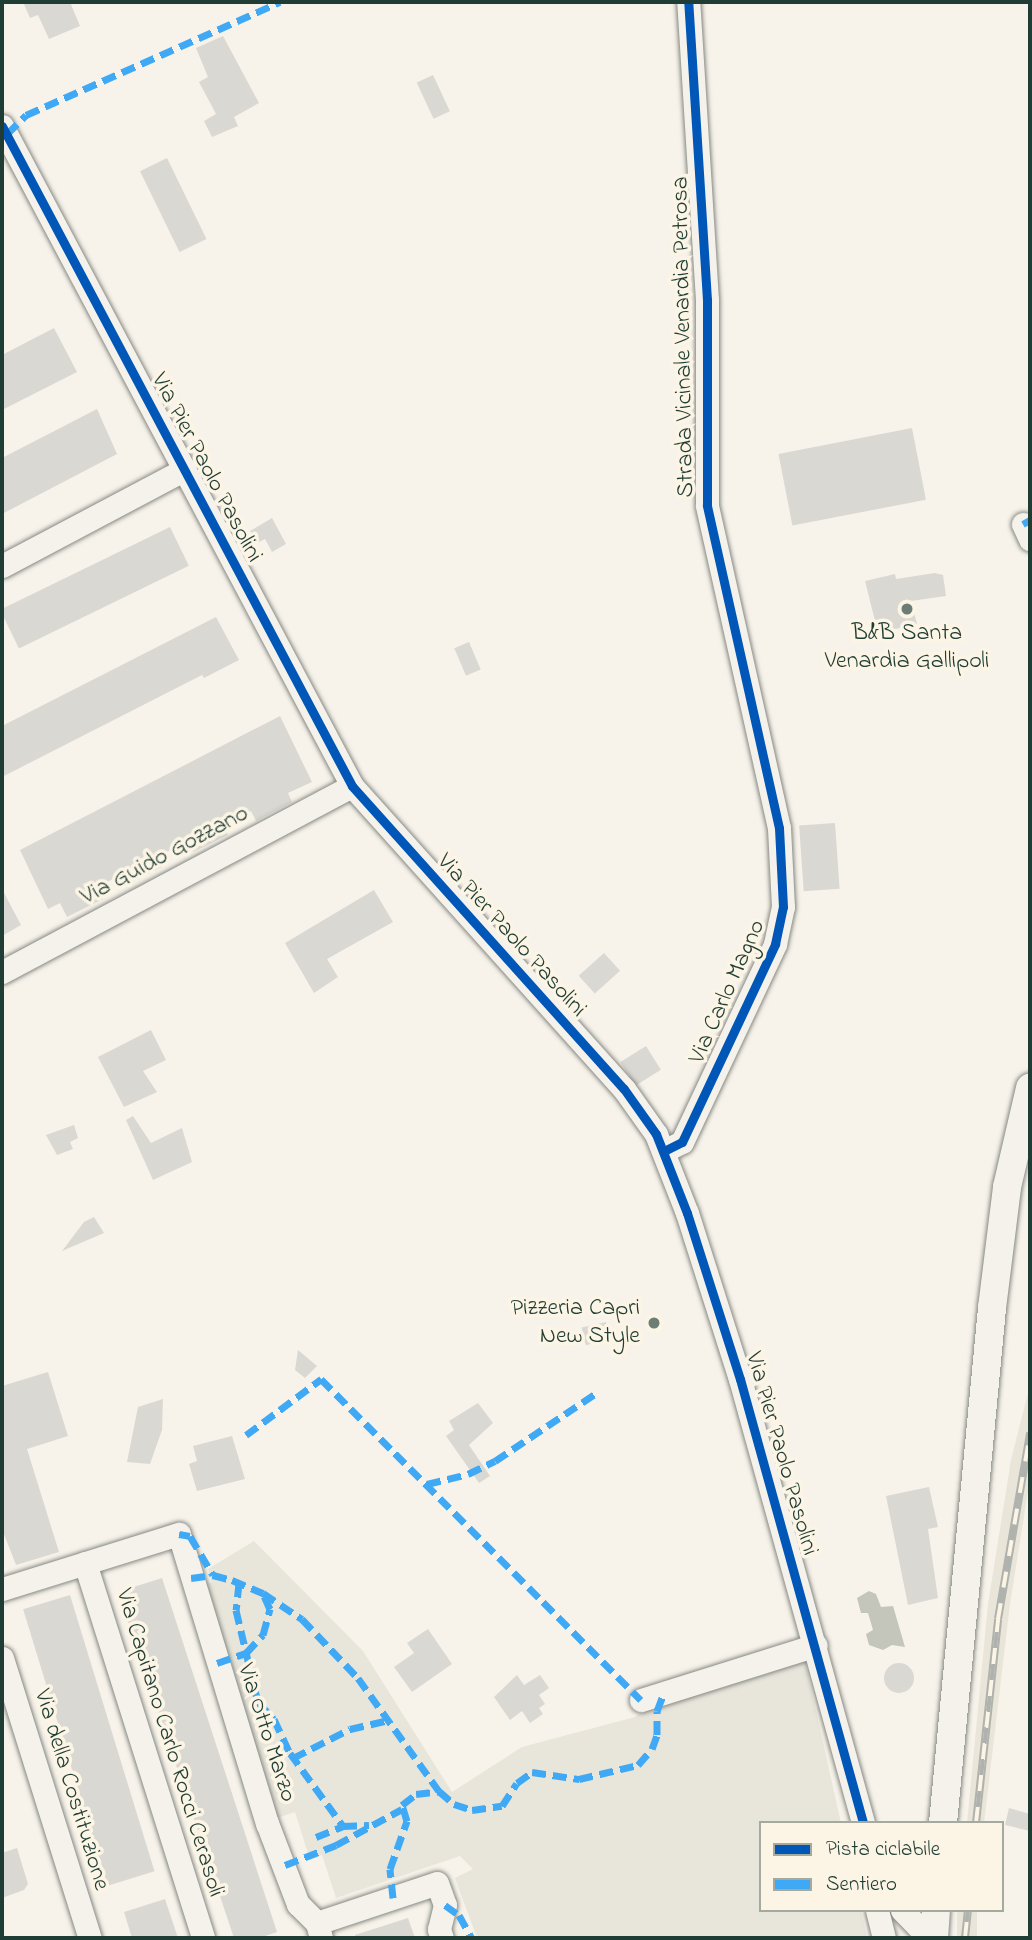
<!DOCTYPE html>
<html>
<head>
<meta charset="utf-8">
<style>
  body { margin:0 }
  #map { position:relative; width:1032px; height:1940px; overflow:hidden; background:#f7f3ea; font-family:"Indie Flower",sans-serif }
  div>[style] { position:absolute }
  .built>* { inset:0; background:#e9e5d9; transform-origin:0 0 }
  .green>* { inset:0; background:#e8e5da }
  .water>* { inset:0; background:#c4c6bb }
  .building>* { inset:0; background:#dad8d2; transform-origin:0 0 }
  .round { border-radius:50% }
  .roads { filter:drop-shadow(0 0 2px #868984) drop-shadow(0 0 2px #868984) }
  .minor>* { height:23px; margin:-11.5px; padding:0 11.5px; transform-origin:11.5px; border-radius:11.5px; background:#f5f2ec }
  .major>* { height:28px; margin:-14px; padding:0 14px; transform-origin:14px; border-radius:14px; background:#f5f2ec }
  .rail>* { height:8px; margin-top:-4px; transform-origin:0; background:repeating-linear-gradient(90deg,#fcf5e5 0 16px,#b0b2ad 0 32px); box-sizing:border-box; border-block:2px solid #b0b2ad }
  .quiet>* { height:7px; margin-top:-3.5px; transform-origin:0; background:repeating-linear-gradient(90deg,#3fa9f5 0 14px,transparent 0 21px) }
  .cycleway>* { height:9px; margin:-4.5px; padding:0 4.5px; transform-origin:4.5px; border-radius:4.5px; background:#0057b8 }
  .dots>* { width:19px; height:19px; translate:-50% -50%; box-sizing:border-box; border:4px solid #fcf5e5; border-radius:50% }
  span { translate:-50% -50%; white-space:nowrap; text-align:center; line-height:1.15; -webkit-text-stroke:7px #fcf5e5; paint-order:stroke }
  .street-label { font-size:24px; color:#1f3d34 }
  .poi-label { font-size:24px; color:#1f3d34 }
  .right { translate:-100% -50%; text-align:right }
  .frame { position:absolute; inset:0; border:4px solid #1f3d34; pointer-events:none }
  .legend { position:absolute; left:759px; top:1821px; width:245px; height:91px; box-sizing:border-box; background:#fcf5e5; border:2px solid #a4ab9e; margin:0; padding:9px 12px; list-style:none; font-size:21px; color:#1f3d34 }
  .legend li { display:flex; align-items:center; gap:14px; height:35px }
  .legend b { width:35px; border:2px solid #a4ab9e }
</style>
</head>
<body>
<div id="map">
  <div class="built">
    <div style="clip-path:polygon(1030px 1385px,1030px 1479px,1010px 1604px,984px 1823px,967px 1823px,988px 1604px,1011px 1460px)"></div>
    <div style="left:957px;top:1910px;width:20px;height:28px"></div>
  </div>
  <div class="green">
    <div style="clip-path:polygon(254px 1541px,363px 1651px,452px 1792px,522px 1747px,635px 1717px,650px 1705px,804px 1657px,841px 1823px,761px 1823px,761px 1910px,861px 1910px,867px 1938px,477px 1938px,455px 1878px,473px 1869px,460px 1856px,336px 1898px,322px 1855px,310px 1860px,295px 1812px,274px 1819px,205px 1582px,212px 1583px,208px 1569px)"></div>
  </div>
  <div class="water">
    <div style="clip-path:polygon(869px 1591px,876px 1594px,881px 1607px,893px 1606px,905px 1647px,892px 1645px,883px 1650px,869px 1645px,866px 1634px,873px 1630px,868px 1613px,861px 1613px,857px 1598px)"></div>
  </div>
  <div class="building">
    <div style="clip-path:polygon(23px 2px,70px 2px,80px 26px,49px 39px,38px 15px,30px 18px)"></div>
    <div style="clip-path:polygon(223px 36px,259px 103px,234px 117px,238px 126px,212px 137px,204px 121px,216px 114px,199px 82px,208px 77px,196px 48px)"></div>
    <div style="left:433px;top:75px;width:40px;height:18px;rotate:65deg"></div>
    <div style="left:167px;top:158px;width:90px;height:30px;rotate:64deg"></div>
    <div style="clip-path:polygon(54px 328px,77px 372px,2px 410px,2px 355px)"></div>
    <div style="clip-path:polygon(97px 409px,117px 454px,2px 514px,2px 458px)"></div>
    <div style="left:912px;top:428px;width:73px;height:136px;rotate:79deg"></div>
    <div style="clip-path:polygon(272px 518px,286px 544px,272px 552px,265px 539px,257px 543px,250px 531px)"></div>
    <div style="left:170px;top:527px;width:43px;height:189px;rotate:64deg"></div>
    <div style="clip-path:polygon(935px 573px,943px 575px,946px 596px,911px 601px,917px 624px,878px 633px,865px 581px,895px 574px,896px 579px)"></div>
    <div style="clip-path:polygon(216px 617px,239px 660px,204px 678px,202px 675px,2px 777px,2px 726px)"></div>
    <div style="left:469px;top:642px;width:30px;height:16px;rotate:67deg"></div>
    <div style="clip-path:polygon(280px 716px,312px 782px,288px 793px,292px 802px,256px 821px,251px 811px,223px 825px,228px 835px,193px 852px,188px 842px,158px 856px,164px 866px,130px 883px,125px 873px,97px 887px,103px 899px,67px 917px,60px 903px,48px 909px,20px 850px)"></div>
    <div style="left:835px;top:823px;width:66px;height:36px;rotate:86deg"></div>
    <div style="clip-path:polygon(2px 889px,21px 925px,2px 936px)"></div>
    <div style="clip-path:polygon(374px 890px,393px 922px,327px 959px,338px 977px,314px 993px,285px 943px)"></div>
    <div style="left:604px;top:953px;width:24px;height:34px;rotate:48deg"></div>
    <div style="clip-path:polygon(151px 1030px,166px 1060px,143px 1071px,157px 1092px,124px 1107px,98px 1057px)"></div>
    <div style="left:646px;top:1046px;width:28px;height:30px;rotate:58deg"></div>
    <div style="clip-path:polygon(133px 1116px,151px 1143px,182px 1128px,192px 1162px,153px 1180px,126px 1120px)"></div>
    <div style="clip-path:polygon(74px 1125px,78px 1138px,70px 1142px,73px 1149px,57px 1155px,46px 1135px)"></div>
    <div style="clip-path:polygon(94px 1217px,104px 1233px,62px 1251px,84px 1222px)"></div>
    <div style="left:606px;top:1322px;width:18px;height:25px;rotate:77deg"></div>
    <div style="clip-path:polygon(298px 1350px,317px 1366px,305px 1378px,295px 1370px)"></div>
    <div style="clip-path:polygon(48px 1372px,68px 1436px,27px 1449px,59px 1552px,16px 1565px,2px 1529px,2px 1386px)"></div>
    <div style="clip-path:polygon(163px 1399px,162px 1430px,150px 1464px,127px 1462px,138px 1407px)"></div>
    <div style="clip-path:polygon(478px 1403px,493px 1423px,469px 1445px,490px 1476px,479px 1483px,446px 1436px,454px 1430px,449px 1421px)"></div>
    <div style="clip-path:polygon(232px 1436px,245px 1479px,197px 1491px,189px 1464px,197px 1461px,193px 1446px)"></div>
    <div style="clip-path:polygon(929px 1487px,938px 1527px,928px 1529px,938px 1598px,908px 1605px,886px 1496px)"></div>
    <div style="clip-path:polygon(162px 1578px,277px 1932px,259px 1938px,234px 1938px,118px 1592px)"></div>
    <div style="left:70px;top:1595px;width:289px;height:49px;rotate:73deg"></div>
    <div style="clip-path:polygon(428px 1629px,452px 1664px,412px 1692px,394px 1667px,414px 1653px,407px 1643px)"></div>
    <div class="round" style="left:884px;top:1663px;width:30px;height:30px"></div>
    <div style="clip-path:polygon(517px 1675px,524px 1685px,540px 1675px,549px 1688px,539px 1695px,545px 1704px,539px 1708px,543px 1714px,530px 1723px,522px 1711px,510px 1720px,494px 1697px)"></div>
    <div style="clip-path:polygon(1009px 1808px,1030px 1814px,1030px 1831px,1005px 1825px)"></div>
    <div style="clip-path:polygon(17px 1848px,28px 1884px,24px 1890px,2px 1898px,2px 1853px)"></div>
    <div style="clip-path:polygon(165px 1899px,178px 1938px,132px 1938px,124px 1912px)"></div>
    <div style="clip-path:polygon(408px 1918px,415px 1938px,355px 1938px,355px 1935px)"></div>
  </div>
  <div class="roads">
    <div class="minor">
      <div style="left:2px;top:126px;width:747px;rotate:62.06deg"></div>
      <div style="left:352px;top:786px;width:407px;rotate:48.1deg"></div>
      <div style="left:624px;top:1089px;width:55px;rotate:54.6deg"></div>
      <div style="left:656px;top:1134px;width:85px;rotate:68.6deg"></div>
      <div style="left:687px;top:1213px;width:174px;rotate:72.3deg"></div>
      <div style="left:740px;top:1379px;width:461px;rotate:74.5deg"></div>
      <div style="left:1023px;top:524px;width:17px;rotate:65deg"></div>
      <div style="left:2px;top:566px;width:207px;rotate:-27.9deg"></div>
      <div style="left:2px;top:972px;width:396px;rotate:-28deg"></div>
      <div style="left:664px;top:1151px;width:20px;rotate:-27deg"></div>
      <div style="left:682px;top:1142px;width:219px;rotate:-64.8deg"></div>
      <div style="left:775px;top:944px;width:38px;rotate:-78deg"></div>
      <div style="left:783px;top:907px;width:79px;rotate:-92.9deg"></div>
      <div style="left:779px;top:828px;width:331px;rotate:-102.6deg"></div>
      <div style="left:707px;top:505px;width:205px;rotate:-90deg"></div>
      <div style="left:707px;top:300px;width:299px;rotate:-93.6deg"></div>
      <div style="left:85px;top:1563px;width:393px;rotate:72.5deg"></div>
      <div style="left:2px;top:1589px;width:185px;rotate:-17.3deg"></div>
      <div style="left:179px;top:1534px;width:302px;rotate:73.1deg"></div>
      <div style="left:267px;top:1823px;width:87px;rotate:69.1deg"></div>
      <div style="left:298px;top:1904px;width:27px;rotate:45deg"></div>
      <div style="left:317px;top:1923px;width:16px;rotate:75deg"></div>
      <div style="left:2px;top:1658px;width:294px;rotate:72.6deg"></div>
      <div style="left:641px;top:1700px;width:183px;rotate:-17.4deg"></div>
      <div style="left:877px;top:1910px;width:29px;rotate:76deg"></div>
      <div style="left:902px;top:1910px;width:39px;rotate:46deg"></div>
      <div style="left:317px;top:1923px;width:126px;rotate:-18.4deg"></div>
      <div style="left:437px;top:1883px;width:23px;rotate:70deg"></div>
      <div style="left:445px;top:1905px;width:25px;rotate:104deg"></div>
      <div style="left:439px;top:1929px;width:9px;rotate:72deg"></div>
    </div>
    <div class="major">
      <div style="left:943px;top:1823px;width:517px;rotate:-84.56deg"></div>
      <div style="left:992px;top:1308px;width:122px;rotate:-82.9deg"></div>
      <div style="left:1007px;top:1187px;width:102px;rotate:-76.9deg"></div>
      <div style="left:934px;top:1938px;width:28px;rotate:-86deg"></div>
    </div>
  </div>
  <div class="rail">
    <div style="left:976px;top:1823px;width:205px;rotate:-83.8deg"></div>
    <div style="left:998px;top:1619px;width:189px;rotate:-80.2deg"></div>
    <div style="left:965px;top:1938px;width:28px;rotate:-84deg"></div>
  </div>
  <div class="quiet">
    <div style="left:7px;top:134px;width:27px;rotate:-45deg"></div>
    <div style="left:26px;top:115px;width:278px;rotate:-24deg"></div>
    <div style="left:1023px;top:524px;width:8px;rotate:-30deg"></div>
    <div style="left:246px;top:1435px;width:94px;rotate:-36.7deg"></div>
    <div style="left:321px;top:1379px;width:453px;rotate:45.1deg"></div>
    <div style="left:427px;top:1484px;width:42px;rotate:-13.7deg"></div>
    <div style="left:468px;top:1474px;width:30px;rotate:-26deg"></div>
    <div style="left:495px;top:1461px;width:125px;rotate:-33.9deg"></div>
    <div style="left:179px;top:1534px;width:11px;rotate:10deg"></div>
    <div style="left:190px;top:1536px;width:45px;rotate:59.5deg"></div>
    <div style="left:191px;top:1578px;width:22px;rotate:-8deg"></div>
    <div style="left:213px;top:1575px;width:20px;rotate:15deg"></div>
    <div style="left:232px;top:1580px;width:34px;rotate:23deg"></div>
    <div style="left:263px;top:1593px;width:47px;rotate:33.7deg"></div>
    <div style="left:302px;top:1619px;width:81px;rotate:46.5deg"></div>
    <div style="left:358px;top:1678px;width:139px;rotate:54.4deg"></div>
    <div style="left:439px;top:1791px;width:20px;rotate:41deg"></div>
    <div style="left:454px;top:1804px;width:19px;rotate:18deg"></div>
    <div style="left:472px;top:1810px;width:30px;rotate:-8deg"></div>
    <div style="left:502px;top:1806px;width:27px;rotate:-57deg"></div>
    <div style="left:517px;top:1783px;width:19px;rotate:-36deg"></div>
    <div style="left:532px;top:1772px;width:48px;rotate:8.5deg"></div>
    <div style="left:579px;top:1779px;width:61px;rotate:-13.3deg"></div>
    <div style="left:638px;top:1765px;width:21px;rotate:-49deg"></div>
    <div style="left:652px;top:1749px;width:15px;rotate:-70deg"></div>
    <div style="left:657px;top:1735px;width:24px;rotate:-90deg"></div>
    <div style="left:657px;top:1711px;width:17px;rotate:-69deg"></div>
    <div style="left:239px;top:1583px;width:27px;rotate:96deg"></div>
    <div style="left:236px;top:1610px;width:95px;rotate:76.6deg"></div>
    <div style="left:258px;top:1702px;width:23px;rotate:47deg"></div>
    <div style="left:274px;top:1719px;width:38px;rotate:65deg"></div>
    <div style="left:290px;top:1753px;width:90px;rotate:54deg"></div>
    <div style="left:217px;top:1663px;width:31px;rotate:-19deg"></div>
    <div style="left:246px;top:1653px;width:25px;rotate:-47deg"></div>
    <div style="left:263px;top:1635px;width:27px;rotate:-75deg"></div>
    <div style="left:270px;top:1609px;width:17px;rotate:-114deg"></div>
    <div style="left:293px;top:1758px;width:64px;rotate:-27deg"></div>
    <div style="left:350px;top:1729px;width:40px;rotate:-13deg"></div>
    <div style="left:316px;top:1837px;width:29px;rotate:-22deg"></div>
    <div style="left:343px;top:1826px;width:26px;rotate:-2deg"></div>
    <div style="left:285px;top:1865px;width:55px;rotate:-21.4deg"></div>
    <div style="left:336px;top:1845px;width:75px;rotate:-28.6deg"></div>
    <div style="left:393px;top:1898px;width:29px;rotate:-96deg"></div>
    <div style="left:390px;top:1869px;width:51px;rotate:-70.5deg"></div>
    <div style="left:407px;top:1821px;width:17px;rotate:-107deg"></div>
    <div style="left:402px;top:1805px;width:18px;rotate:-38deg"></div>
    <div style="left:416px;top:1794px;width:23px;rotate:-7deg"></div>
    <div style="left:445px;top:1905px;width:17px;rotate:36deg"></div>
    <div style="left:459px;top:1915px;width:26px;rotate:61deg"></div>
  </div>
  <div class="cycleway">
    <div style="left:2px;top:126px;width:747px;rotate:62.06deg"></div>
    <div style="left:352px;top:786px;width:407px;rotate:48.1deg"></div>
    <div style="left:624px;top:1089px;width:55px;rotate:54.6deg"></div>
    <div style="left:656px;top:1134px;width:85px;rotate:68.6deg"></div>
    <div style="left:687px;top:1213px;width:174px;rotate:72.3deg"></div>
    <div style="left:740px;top:1379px;width:461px;rotate:74.5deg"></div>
    <div style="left:664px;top:1151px;width:20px;rotate:-27deg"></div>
    <div style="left:682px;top:1142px;width:219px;rotate:-64.8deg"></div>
    <div style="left:775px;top:944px;width:38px;rotate:-78deg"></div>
    <div style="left:783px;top:907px;width:79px;rotate:-92.9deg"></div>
    <div style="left:779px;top:828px;width:331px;rotate:-102.6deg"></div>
    <div style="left:707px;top:505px;width:205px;rotate:-90deg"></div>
    <div style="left:707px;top:300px;width:299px;rotate:-93.6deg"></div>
  </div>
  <div class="dots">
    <div style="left:907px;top:609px;background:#6b7d74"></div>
    <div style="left:654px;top:1323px;background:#6b7d74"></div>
  </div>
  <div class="street-label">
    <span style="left:684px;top:337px;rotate:-91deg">Strada Vicinale Venardia Petrosa</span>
    <span style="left:206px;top:468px;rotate:62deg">Via Pier Paolo Pasolini</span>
    <span style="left:165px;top:856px;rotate:-28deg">Via Guido Gozzano</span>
    <span style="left:511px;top:936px;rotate:48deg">Via Pier Paolo Pasolini</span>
    <span style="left:728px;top:992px;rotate:-66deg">Via Carlo Magno</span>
    <span style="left:781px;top:1454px;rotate:74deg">Via Pier Paolo Pasolini</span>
    <span style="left:266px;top:1733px;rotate:72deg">Via Otto Marzo</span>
    <span style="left:169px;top:1743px;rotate:73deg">Via Capitano Carlo Rocci Cerasoli</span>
    <span style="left:71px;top:1790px;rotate:73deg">Via della Costituzione</span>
  </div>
  <div class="poi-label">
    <span style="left:907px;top:648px">B&amp;B Santa<br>Venardia Gallipoli</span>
    <span class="right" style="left:640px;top:1323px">Pizzeria Capri<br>New Style</span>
  </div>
  <div class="frame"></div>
  <ul class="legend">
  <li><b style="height:9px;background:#0057b8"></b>Pista ciclabile</li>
  <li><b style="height:9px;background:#3fa9f5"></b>Sentiero</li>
  </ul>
</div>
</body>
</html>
